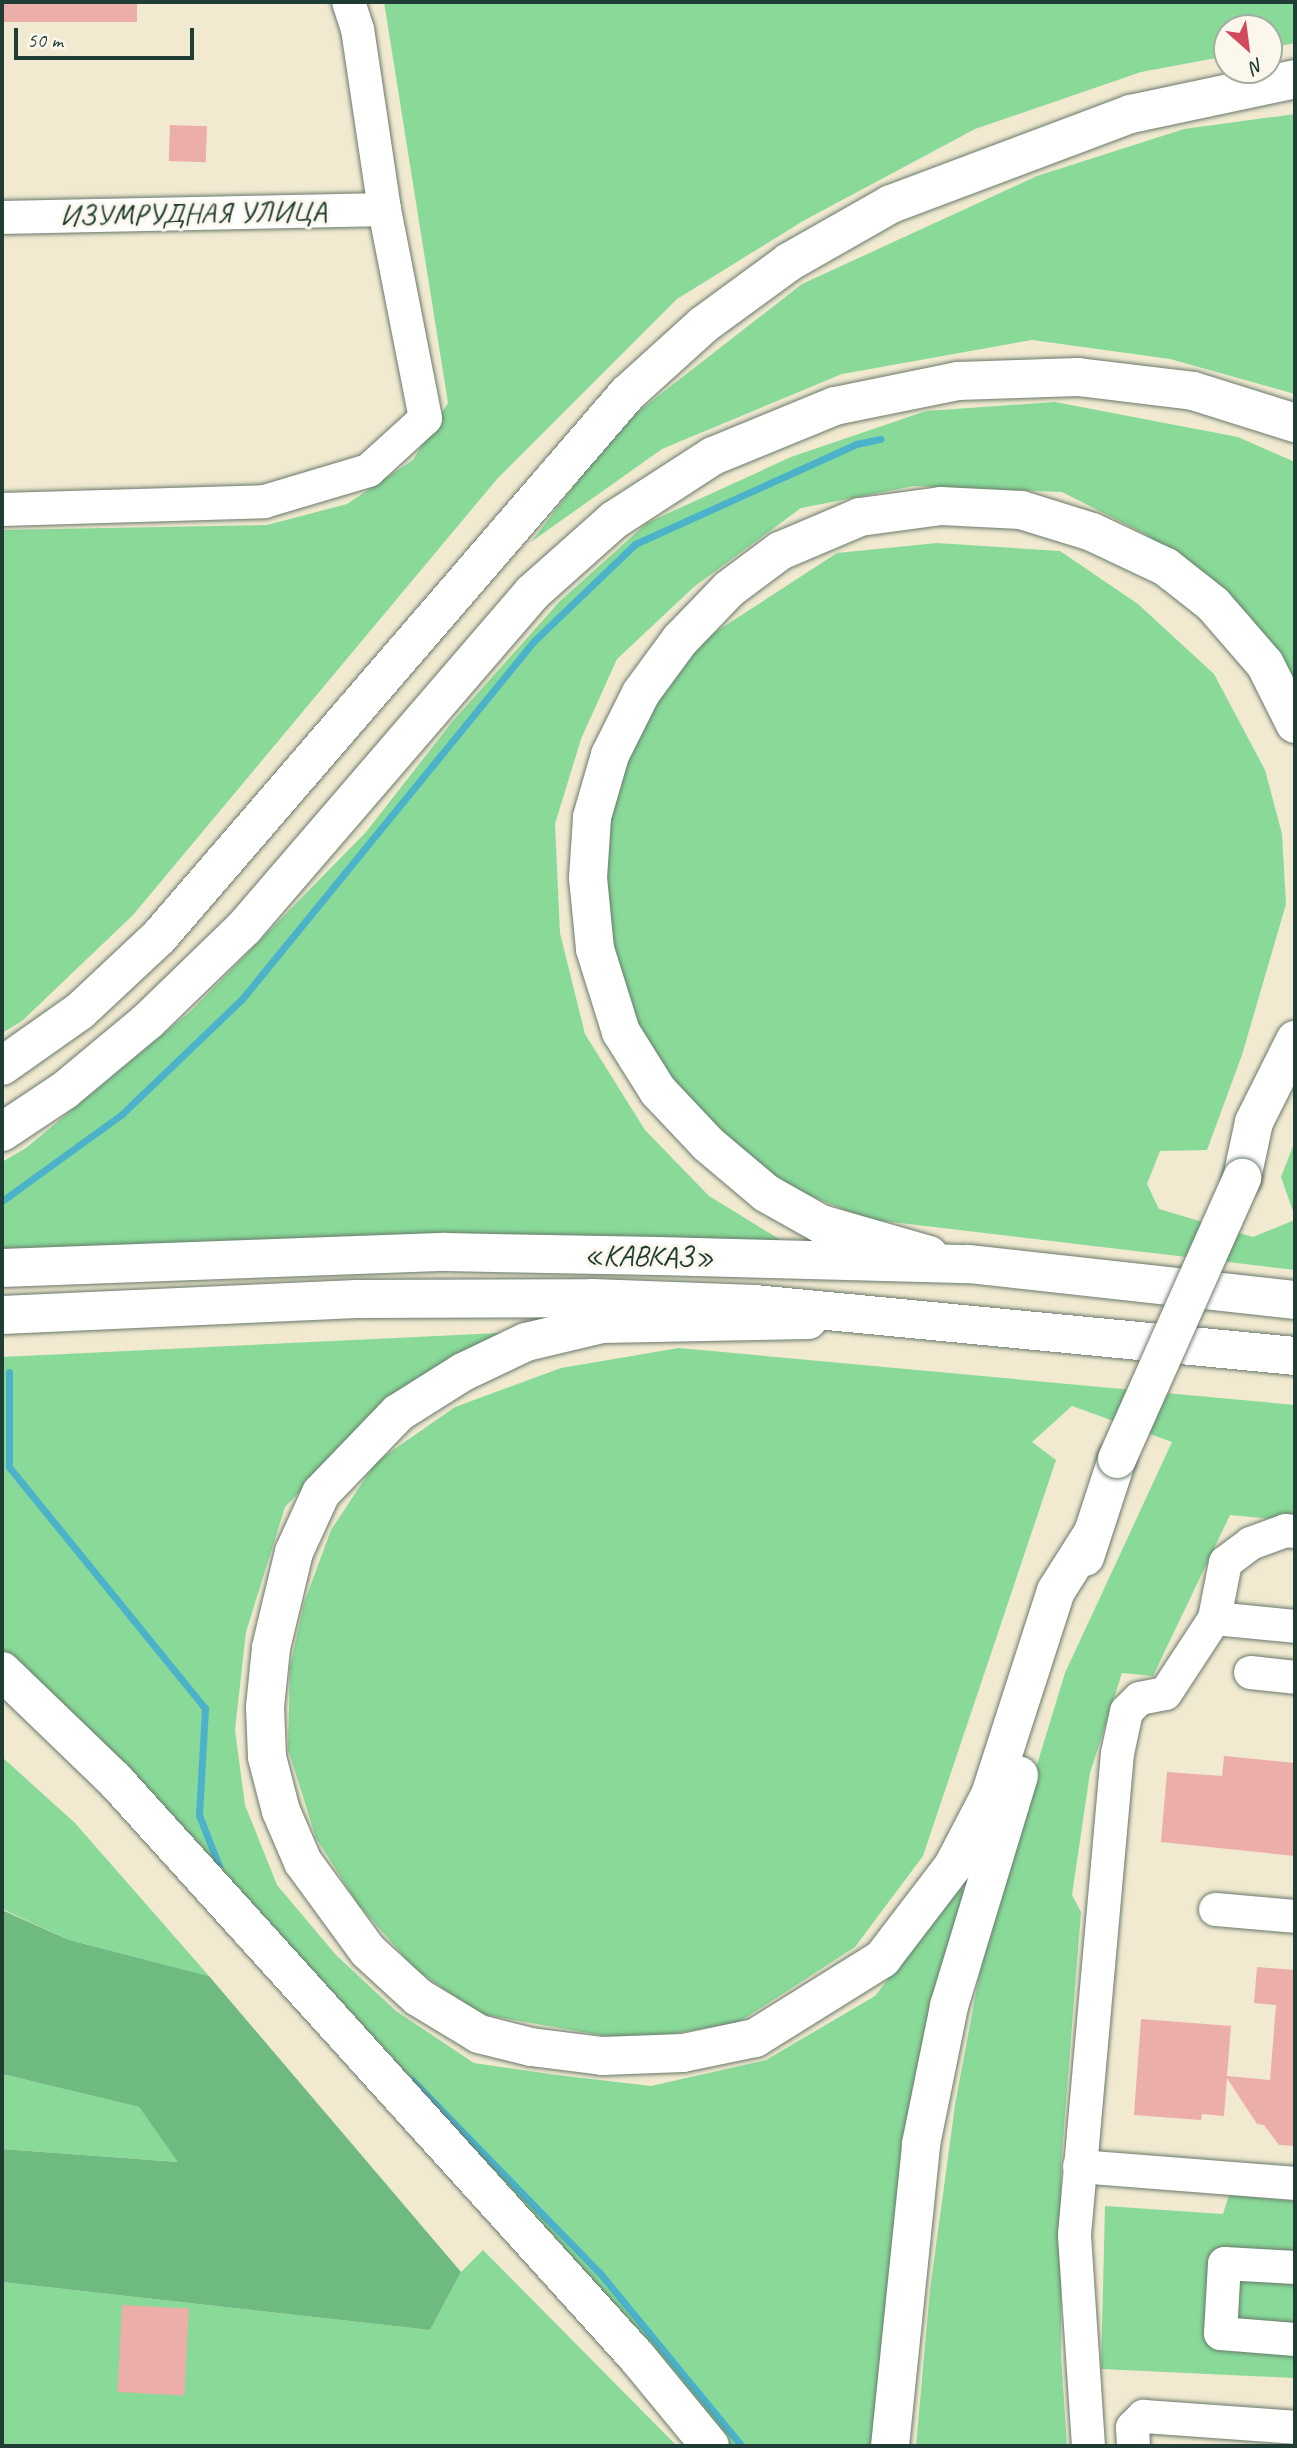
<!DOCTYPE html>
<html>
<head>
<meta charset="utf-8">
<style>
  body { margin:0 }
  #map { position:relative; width:1297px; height:2448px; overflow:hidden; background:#f1ead1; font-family:Caveat,sans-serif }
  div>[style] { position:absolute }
  .green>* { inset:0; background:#89da99 }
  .forest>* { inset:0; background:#6eba81 }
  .stream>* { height:7px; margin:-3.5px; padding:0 3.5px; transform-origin:3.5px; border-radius:3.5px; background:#4bb2ca }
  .building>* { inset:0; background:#ebaea8; transform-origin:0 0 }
  .roads { filter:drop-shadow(0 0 2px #687a6b) drop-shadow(0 0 2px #687a6b) }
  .minor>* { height:33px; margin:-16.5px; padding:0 16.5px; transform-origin:16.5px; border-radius:16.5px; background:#fff }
  .major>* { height:38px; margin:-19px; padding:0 19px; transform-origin:19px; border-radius:19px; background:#fff }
  .highway>* { height:38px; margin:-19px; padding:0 19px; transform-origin:19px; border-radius:19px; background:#fff }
  .bridges { filter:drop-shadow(0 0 2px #687a6b) drop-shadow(0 0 2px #687a6b) }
  .major-bridge>* { height:38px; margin:-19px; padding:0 19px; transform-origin:19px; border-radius:19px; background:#fff }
  span { translate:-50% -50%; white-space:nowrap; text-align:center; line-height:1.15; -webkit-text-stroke:6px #fbf7ec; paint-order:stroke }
  .street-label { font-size:30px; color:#1f3d34 }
  .frame { position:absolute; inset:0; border:4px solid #1f3d34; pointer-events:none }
  .north { position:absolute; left:1213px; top:14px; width:70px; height:70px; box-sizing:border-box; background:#fbf7ec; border:2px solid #a3ada2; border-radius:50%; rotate:152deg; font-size:19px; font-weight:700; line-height:28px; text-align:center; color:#1f3d34 }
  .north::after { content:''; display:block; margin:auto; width:24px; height:32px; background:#d1495b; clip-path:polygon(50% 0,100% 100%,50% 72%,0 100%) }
  .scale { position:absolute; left:14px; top:28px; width:180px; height:32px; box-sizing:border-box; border:4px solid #1f3d34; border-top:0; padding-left:9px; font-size:21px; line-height:24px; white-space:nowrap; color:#1f3d34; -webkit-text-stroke:5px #fbf7ec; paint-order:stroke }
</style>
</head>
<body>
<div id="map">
  <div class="green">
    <div style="clip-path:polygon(384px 2px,1295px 2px,1295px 43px,1269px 48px,1269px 28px,1227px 28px,1227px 56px,1141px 72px,975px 129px,803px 221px,677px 299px,497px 479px,133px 915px,22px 1021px,2px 1033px,2px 530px,267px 525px,347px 504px,413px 460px,448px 403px)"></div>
    <div style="clip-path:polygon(1295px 114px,1295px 394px,1170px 359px,1032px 340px,842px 374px,662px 449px,531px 542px,621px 425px,802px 284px,1037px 176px,1184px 129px)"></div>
    <div style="clip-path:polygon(1055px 402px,1238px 437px,1295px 462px,1295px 698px,1250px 616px,1147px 535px,1062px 492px,914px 486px,801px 508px,695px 586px,617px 659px,581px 739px,555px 824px,560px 933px,585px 1034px,645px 1130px,709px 1196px,784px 1242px,2px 1255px,2px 1162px,26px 1148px,191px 1011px,366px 832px,452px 722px,560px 601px,647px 523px,791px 457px,926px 411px)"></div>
    <div style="clip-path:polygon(937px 543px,1060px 551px,1138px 604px,1214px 674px,1265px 770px,1282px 834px,1286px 904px,1242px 1055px,1207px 1150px,1160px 1151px,1147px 1184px,1159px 1209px,1253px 1237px,1295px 1220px,1295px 1270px,867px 1219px,782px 1184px,688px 1115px,633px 1035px,601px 935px,600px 829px,638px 730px,697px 644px,837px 553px)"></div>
    <div style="clip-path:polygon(1295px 1141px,1295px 1217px,1281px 1177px)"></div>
    <div style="clip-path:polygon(518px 1332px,367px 1423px,285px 1507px,246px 1632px,235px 1730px,245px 1805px,277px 1885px,336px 1955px,396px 2011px,474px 2063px,557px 2075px,651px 2086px,766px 2060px,875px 1996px,958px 1889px,968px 1890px,876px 2446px,722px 2446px,2px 1654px,2px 1357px)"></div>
    <div style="clip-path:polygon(679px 1348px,1295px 1405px,1295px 1521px,1230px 1515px,1153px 1676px,1122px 1673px,1090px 1773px,1072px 1895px,1081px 1912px,1061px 2165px,1061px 2356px,1067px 2446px,916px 2446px,930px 2290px,955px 2105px,990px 1918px,1065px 1673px,1172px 1442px,1072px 1406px,1032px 1442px,1056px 1460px,923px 1856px,855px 1947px,739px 2022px,634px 2041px,480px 2014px,415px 1969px,358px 1904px,316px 1838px,288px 1749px,290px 1667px,304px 1603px,331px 1530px,376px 1462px,455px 1407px,561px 1368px)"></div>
    <div style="clip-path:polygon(2px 1757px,75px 1823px,209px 1976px,69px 1940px,2px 1909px)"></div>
    <div style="clip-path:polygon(2px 2074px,139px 2107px,179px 2162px,2px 2149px)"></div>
    <div style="clip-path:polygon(1229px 2195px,1295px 2201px,1295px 2378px,1101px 2369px,1105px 2206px,1223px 2214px)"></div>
    <div style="clip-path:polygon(483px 2250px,677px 2446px,2px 2446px,2px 2282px,430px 2330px,461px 2272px)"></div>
  </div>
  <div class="forest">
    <div style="clip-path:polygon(2px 1910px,69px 1940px,209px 1976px,461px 2272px,430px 2330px,2px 2282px,2px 2149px,178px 2162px,139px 2107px,2px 2074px)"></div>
  </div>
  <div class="stream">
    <div style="left:2px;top:1201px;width:148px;rotate:-35.9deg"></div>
    <div style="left:122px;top:1114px;width:166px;rotate:-43.8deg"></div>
    <div style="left:242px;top:999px;width:462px;rotate:-50.8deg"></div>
    <div style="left:534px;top:641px;width:140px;rotate:-43.8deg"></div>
    <div style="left:635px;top:544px;width:243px;rotate:-24.3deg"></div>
    <div style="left:856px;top:444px;width:25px;rotate:-12deg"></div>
    <div style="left:9px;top:1372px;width:95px;rotate:90deg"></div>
    <div style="left:9px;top:1467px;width:311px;rotate:50.9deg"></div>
    <div style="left:205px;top:1708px;width:107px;rotate:93.2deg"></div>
    <div style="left:199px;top:1815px;width:55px;rotate:68.6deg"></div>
    <div style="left:412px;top:2080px;width:268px;rotate:45.8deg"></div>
    <div style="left:599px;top:2272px;width:225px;rotate:50.6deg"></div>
  </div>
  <div class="building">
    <div style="left:2px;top:2px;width:135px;height:20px"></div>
    <div style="left:170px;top:125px;width:37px;height:36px;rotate:2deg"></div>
    <div style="clip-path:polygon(1224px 1756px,1295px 1763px,1295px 1856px,1161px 1842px,1167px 1772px,1222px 1776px)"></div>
    <div style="clip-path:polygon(1257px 1967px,1295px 1970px,1295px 2146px,1279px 2145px,1264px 2125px,1257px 2124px,1227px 2078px,1224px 2116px,1202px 2114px,1201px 2120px,1134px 2115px,1141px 2019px,1231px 2026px,1227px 2076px,1270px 2080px,1276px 2005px,1254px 2003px)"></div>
    <div style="left:122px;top:2305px;width:67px;height:87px;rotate:3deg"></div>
  </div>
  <div class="roads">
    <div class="minor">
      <div style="left:2px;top:217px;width:382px;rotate:-1.2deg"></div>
      <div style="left:2px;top:509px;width:262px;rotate:-1.7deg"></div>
      <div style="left:264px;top:501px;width:109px;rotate:-16.6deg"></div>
      <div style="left:368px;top:470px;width:77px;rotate:-42.4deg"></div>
      <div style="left:425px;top:418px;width:213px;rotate:-101.1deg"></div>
      <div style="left:384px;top:209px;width:182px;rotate:-98.5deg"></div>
      <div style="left:357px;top:29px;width:28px;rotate:-108deg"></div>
      <div style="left:1214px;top:1618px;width:81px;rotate:5.6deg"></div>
      <div style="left:1250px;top:1672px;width:45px;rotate:6.3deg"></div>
      <div style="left:1215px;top:1909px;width:80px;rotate:5deg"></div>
      <div style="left:1079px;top:2166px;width:217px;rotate:4.5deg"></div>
      <div style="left:1295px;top:2267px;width:71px;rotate:-176.8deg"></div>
      <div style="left:1224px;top:2263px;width:70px;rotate:93.3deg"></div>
      <div style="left:1220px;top:2333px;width:75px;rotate:4.6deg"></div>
      <div style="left:1088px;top:2446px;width:212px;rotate:-93.8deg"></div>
      <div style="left:1074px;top:2234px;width:483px;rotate:-84.9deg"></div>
      <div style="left:1117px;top:1753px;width:43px;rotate:-77.9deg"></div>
      <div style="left:1126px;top:1711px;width:18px;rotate:-45deg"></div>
      <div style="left:1139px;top:1698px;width:26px;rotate:-11deg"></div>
      <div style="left:1165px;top:1693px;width:90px;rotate:-56.8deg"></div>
      <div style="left:1214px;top:1618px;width:57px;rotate:-78.9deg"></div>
      <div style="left:1225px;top:1562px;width:31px;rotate:-37deg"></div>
      <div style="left:1250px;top:1543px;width:37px;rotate:-20deg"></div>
      <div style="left:1285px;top:1530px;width:10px;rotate:6deg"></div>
      <div style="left:1133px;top:2446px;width:19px;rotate:-93deg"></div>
      <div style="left:1132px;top:2427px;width:16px;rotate:-45deg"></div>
      <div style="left:1143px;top:2416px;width:152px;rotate:4.1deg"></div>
    </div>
    <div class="major">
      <div style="left:2px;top:1066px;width:95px;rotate:-35.2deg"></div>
      <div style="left:80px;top:1011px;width:108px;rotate:-43.1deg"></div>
      <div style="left:159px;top:937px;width:717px;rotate:-49.24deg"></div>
      <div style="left:627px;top:394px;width:103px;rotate:-42.2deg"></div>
      <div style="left:703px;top:325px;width:107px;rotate:-36.2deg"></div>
      <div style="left:789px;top:262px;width:117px;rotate:-29.6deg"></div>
      <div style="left:891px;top:204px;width:256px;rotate:-20.6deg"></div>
      <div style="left:1131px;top:114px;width:168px;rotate:-12deg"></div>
      <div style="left:2px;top:1132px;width:76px;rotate:-33.7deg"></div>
      <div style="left:65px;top:1090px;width:109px;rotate:-39.8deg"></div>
      <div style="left:149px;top:1020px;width:132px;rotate:-44.1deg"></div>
      <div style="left:244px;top:928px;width:442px;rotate:-49.3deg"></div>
      <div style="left:532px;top:593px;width:110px;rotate:-41.7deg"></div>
      <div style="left:614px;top:520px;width:118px;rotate:-32.9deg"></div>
      <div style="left:713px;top:456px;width:132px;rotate:-22.3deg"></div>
      <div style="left:835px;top:406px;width:126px;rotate:-11.5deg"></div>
      <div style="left:958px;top:381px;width:120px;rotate:-1.9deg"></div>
      <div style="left:1078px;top:377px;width:116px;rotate:6.9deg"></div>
      <div style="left:1193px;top:391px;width:107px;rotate:17.4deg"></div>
      <div style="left:1242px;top:1178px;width:57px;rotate:-77.9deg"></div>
      <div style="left:1254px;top:1122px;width:92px;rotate:-63.4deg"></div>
      <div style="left:929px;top:1255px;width:112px;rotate:-164deg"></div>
      <div style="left:821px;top:1224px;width:63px;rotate:-150.6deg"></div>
      <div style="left:766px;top:1193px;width:76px;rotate:-139.8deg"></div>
      <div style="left:708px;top:1144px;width:73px;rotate:-133.3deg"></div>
      <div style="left:658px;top:1091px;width:70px;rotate:-122.1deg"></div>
      <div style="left:621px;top:1032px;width:87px;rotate:-107.4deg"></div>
      <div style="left:595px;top:949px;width:71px;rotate:-95.6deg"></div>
      <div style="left:588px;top:878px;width:61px;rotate:-86.2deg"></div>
      <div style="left:592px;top:817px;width:65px;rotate:-73.8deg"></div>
      <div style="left:610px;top:755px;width:69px;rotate:-63.4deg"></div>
      <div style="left:641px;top:693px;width:66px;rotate:-53.7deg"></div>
      <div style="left:680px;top:640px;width:71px;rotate:-46.1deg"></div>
      <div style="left:729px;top:589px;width:64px;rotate:-36.7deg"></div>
      <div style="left:780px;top:551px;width:87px;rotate:-23deg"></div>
      <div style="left:860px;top:517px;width:82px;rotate:-7.7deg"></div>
      <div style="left:941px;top:506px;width:80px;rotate:2.9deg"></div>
      <div style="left:1021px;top:510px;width:74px;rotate:17.2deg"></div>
      <div style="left:1092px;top:532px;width:82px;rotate:25.3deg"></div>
      <div style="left:1166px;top:567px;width:60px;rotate:38.2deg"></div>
      <div style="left:1213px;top:604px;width:79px;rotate:49.1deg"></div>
      <div style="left:1265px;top:664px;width:67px;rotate:63.4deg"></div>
      <div style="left:808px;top:1320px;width:206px;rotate:178.9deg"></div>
      <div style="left:602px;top:1324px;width:78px;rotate:166.7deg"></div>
      <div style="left:526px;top:1342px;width:70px;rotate:154.5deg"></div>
      <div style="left:463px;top:1372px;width:77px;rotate:147.8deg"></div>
      <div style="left:398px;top:1413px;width:111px;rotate:133.9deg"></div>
      <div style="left:321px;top:1493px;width:65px;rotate:114.6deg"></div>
      <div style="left:294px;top:1552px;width:99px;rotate:103.5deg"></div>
      <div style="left:271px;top:1648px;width:59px;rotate:95.8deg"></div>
      <div style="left:265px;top:1707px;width:50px;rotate:87.7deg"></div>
      <div style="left:267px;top:1757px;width:56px;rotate:75.5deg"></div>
      <div style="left:281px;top:1811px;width:56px;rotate:66.7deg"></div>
      <div style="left:303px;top:1862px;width:110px;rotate:53.9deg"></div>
      <div style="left:368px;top:1951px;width:68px;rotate:42.6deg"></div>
      <div style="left:418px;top:1997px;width:71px;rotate:31.2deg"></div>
      <div style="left:479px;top:2034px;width:54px;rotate:14deg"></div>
      <div style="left:531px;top:2047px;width:72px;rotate:7.2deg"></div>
      <div style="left:602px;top:2056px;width:81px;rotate:-2.1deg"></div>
      <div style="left:683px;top:2053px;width:74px;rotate:-11.8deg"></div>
      <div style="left:755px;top:2038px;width:150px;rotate:-31.9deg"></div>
      <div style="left:882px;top:1959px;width:117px;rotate:-52.6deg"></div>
      <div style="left:953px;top:1866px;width:80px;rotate:-62.5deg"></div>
      <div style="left:990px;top:1795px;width:214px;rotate:-72.1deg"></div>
      <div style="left:1056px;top:1591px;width:67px;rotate:-57.7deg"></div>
      <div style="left:1085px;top:1557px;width:103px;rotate:-71.9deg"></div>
      <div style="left:2px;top:1671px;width:157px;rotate:44deg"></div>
      <div style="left:115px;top:1780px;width:778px;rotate:47.87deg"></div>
      <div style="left:637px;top:2357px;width:115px;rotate:50.6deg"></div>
      <div style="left:890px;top:2446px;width:304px;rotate:-84.1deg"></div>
      <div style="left:921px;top:2144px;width:141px;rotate:-78.5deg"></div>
      <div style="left:949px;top:2006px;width:241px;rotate:-73.1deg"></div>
    </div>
    <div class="highway">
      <div style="left:2px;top:1268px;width:444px;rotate:-2.1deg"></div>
      <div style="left:446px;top:1252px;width:212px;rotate:1.1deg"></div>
      <div style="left:658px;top:1256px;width:311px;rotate:1.5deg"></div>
      <div style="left:969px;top:1264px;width:328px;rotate:6.3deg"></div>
      <div style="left:2px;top:1315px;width:355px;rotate:-2.6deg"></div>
      <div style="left:357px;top:1299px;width:235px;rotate:-0.2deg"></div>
      <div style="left:592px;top:1298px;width:163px;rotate:2.1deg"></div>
      <div style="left:755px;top:1304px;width:542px;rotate:5.5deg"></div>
    </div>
  </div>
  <div class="bridges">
    <div class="major-bridge">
      <div style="left:1117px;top:1459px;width:308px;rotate:-66deg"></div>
    </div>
  </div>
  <div class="street-label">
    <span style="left:193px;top:213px;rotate:-1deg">ИЗУМРУДНАЯ УЛИЦА</span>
    <span style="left:649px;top:1256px;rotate:1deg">«КАВКАЗ»</span>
  </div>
  <div class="frame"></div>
  <div class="north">N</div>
  <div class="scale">50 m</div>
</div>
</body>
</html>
